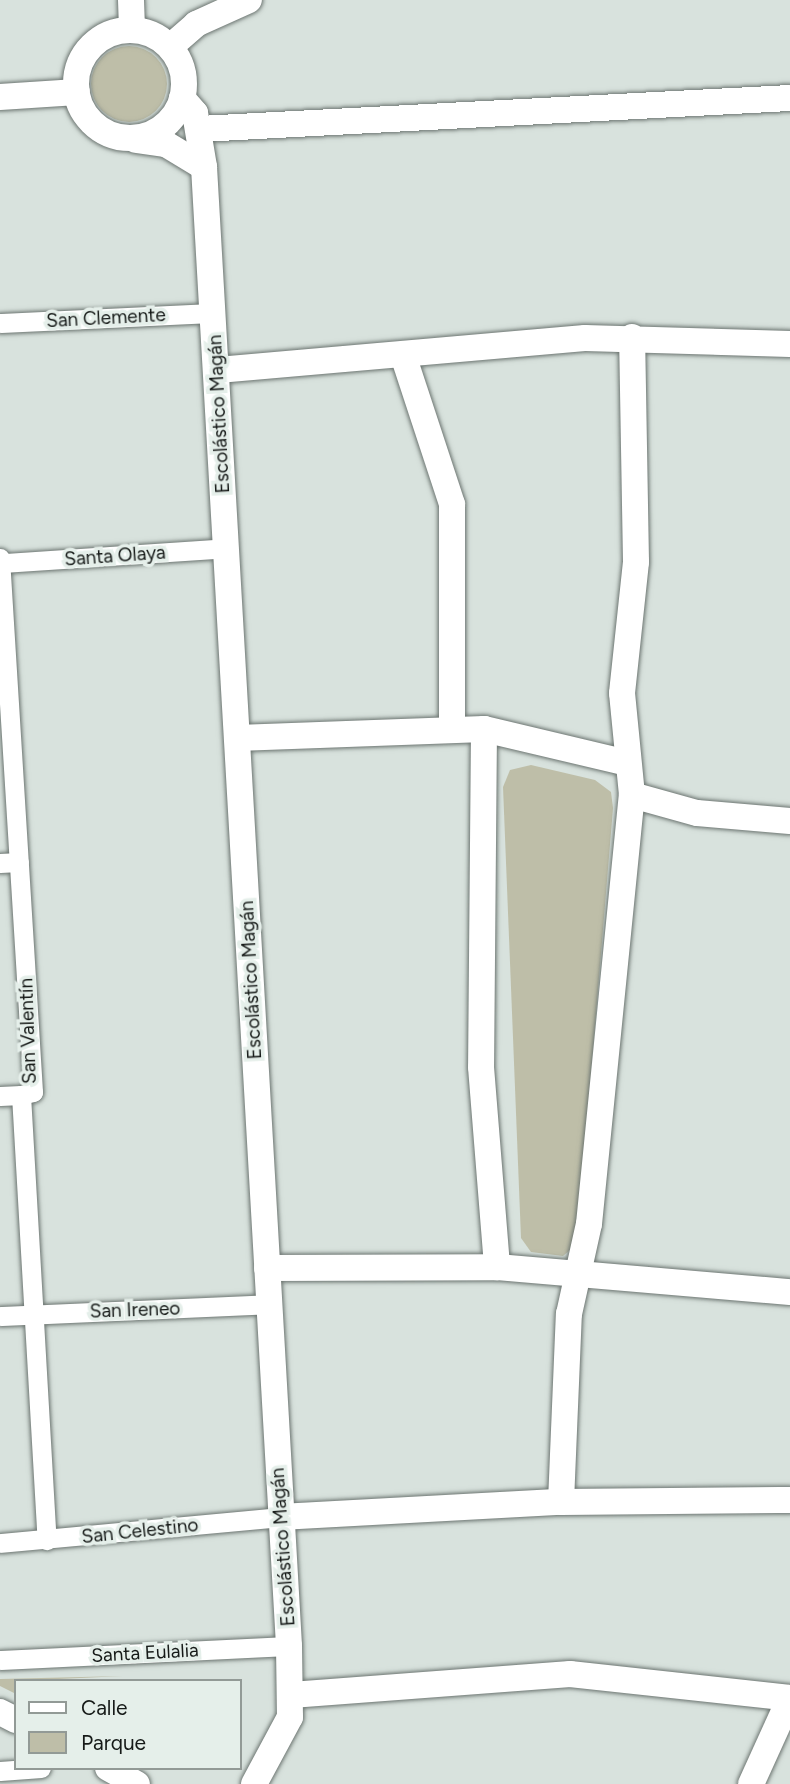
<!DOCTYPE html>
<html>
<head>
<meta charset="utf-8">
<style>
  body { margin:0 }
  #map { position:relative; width:790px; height:1784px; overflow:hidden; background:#d8e2dd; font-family:Figtree,sans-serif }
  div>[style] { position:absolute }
  .green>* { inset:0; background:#bebea8 }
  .round { border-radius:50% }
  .roads { filter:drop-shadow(0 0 2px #6c7571) drop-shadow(0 0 2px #6c7571) }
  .pedestrian>* { height:19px; margin:-9.5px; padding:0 9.5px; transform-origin:9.5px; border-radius:9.5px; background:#fff }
  .minor>* { height:26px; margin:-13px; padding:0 13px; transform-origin:13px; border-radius:13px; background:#fff }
  .minor>.ring { margin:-13px; padding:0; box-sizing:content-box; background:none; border:26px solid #fff; border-radius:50% }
  span { translate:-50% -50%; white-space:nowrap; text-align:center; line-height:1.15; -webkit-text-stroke:7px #e5efea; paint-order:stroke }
  .street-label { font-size:19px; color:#161a18 }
  .legend { position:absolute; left:14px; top:1679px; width:228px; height:91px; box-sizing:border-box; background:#e5efea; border:2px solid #929a96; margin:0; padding:9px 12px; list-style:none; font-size:21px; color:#161a18 }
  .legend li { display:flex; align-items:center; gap:14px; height:35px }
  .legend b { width:35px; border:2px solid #929a96 }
</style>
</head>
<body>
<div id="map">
  <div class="green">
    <div class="round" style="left:91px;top:46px;width:76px;height:76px"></div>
    <div style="clip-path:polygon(531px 765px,595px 780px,611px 792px,613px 808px,577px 1244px,563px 1256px,531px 1252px,521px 1238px,503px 787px,510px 770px)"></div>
    <div style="clip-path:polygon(123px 1676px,16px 1681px,16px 1694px,0 1686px,0 1679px)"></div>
  </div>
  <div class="roads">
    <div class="pedestrian">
      <div style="left:0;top:323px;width:213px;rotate:-2.7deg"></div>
      <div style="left:0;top:558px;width:535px;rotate:86.46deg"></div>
      <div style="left:33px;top:1092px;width:12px;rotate:166deg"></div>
      <div style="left:21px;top:1095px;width:446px;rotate:86.7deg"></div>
      <div style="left:4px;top:563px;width:224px;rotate:-3.8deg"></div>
      <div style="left:0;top:863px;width:19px;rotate:-3deg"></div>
      <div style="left:0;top:1096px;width:21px;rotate:-3deg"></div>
      <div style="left:0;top:1316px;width:270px;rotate:-2.5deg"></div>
      <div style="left:0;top:1543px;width:281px;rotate:-5.3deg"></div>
      <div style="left:0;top:1660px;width:289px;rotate:-2.8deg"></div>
      <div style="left:0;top:1771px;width:41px;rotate:-4.2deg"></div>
    </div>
    <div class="minor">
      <div style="left:131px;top:0;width:30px;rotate:88deg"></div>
      <div class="ring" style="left:76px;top:30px;width:82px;height:82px"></div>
      <div style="left:170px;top:47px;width:35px;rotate:-41deg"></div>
      <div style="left:196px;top:24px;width:58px;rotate:-24.4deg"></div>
      <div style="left:0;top:97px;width:77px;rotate:-3.7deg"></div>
      <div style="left:182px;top:98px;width:20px;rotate:49deg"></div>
      <div style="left:195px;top:113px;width:55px;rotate:80.5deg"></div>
      <div style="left:204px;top:167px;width:1481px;rotate:86.71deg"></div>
      <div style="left:289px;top:1646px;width:71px;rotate:89.2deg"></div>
      <div style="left:290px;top:1717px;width:76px;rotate:118.2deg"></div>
      <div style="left:200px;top:129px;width:591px;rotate:-3.01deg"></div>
      <div style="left:136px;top:140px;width:30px;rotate:8deg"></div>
      <div style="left:166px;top:144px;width:44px;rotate:31.2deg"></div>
      <div style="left:403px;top:355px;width:157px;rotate:71.8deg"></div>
      <div style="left:452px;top:504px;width:224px;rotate:90deg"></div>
      <div style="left:218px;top:370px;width:368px;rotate:-5deg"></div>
      <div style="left:585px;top:338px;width:205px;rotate:1.7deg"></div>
      <div style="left:484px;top:729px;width:338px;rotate:90.5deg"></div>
      <div style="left:481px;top:1067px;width:201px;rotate:85.4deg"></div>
      <div style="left:237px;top:738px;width:247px;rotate:-2.1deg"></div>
      <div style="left:484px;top:729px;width:148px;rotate:13.3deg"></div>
      <div style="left:632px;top:795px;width:67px;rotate:15.5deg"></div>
      <div style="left:697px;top:813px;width:93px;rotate:4.9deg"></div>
      <div style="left:267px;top:1268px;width:230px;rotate:-0.2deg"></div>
      <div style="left:497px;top:1267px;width:294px;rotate:4.9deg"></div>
      <div style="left:561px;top:1502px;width:188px;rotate:-87.6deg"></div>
      <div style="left:569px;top:1314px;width:92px;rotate:-77.5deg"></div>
      <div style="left:589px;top:1224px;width:431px;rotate:-84.3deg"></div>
      <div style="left:632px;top:795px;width:102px;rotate:-95.6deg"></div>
      <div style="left:622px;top:693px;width:132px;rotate:-83.9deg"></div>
      <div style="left:636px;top:562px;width:225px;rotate:-91deg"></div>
      <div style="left:280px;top:1517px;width:281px;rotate:-3.1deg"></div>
      <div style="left:561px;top:1502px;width:229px;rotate:-0.5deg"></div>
      <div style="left:291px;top:1695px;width:280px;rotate:-4.3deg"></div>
      <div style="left:570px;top:1674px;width:221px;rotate:6.2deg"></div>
      <div style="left:0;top:1712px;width:18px;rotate:27deg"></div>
      <div style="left:108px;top:1768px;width:33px;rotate:29deg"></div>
      <div style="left:751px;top:1784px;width:94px;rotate:-65.6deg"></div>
    </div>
  </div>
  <div class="street-label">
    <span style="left:106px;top:318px;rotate:-3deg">San Clemente</span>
    <span style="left:219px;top:414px;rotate:-93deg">Escolástico Magán</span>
    <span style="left:115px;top:556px;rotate:-4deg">Santa Olaya</span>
    <span style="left:251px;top:980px;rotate:-93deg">Escolástico Magán</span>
    <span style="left:28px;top:1031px;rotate:-92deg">San Valentín</span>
    <span style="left:135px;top:1310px;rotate:-2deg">San Ireneo</span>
    <span style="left:140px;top:1531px;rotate:-6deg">San Celestino</span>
    <span style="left:283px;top:1547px;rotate:-94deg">Escolástico Magán</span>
    <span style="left:145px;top:1653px;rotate:-3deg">Santa Eulalia</span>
  </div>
  <ul class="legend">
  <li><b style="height:9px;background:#fff"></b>Calle</li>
  <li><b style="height:19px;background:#bebea8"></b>Parque</li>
  </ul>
</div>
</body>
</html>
